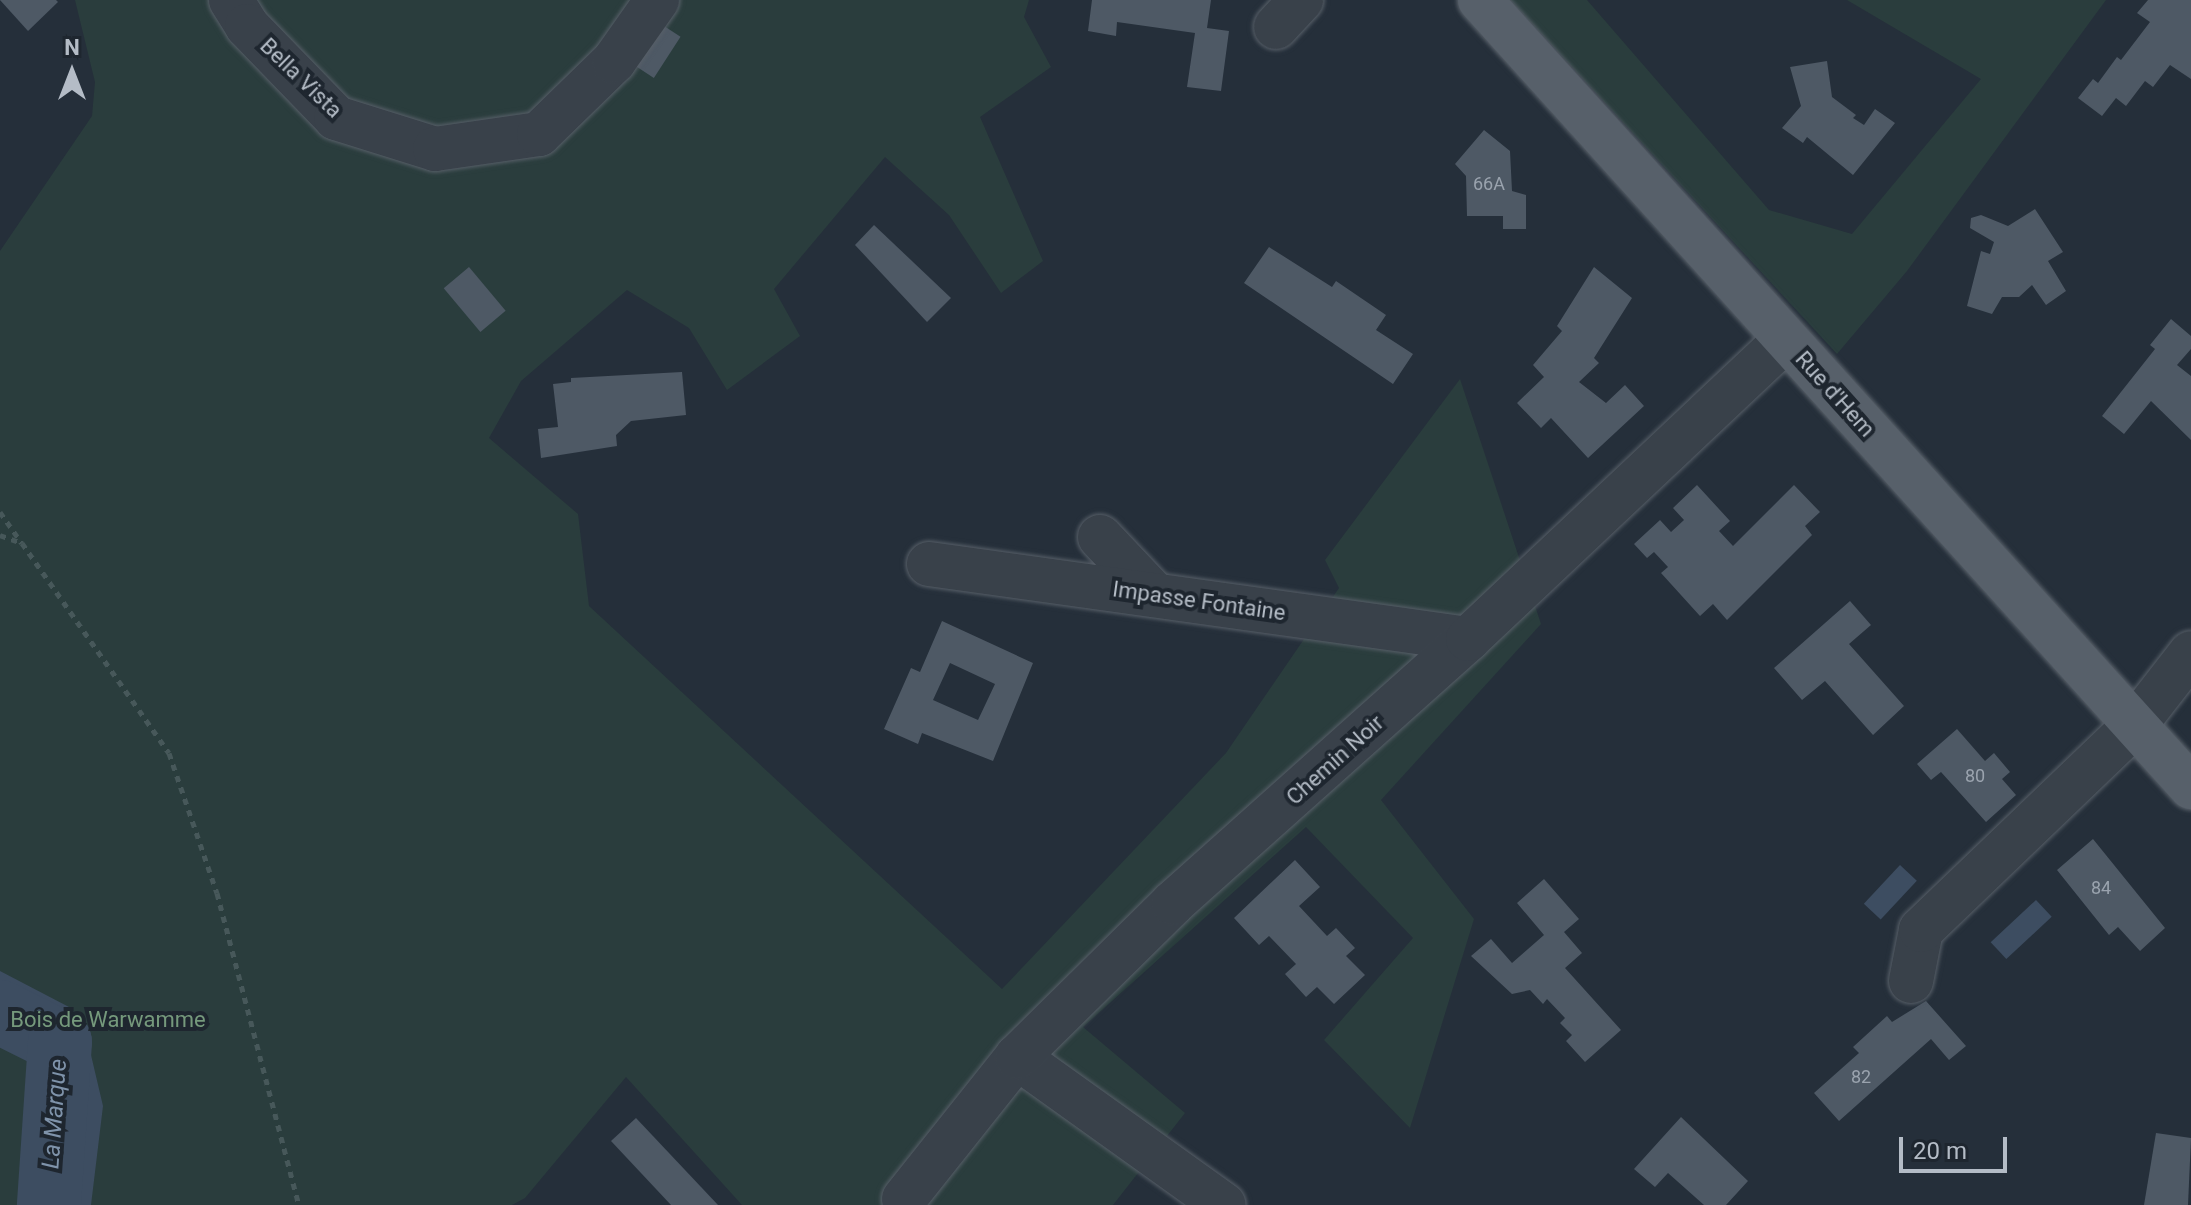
<!DOCTYPE html>
<html>
<head>
<meta charset="utf-8">
<style>
  body { margin:0 }
  #map { position:relative; width:2191px; height:1205px; overflow:hidden; background:#252f3a; font-family:Roboto,sans-serif }
  div>[style] { position:absolute }
  .green>* { inset:0; background:#2a3d3d }
  .water>* { inset:0; background:#3d4d61; transform-origin:0 0 }
  .river>* { height:64px; margin:-32px; padding:0 32px; transform-origin:32px; border-radius:32px; background:#3d4d61 }
  .building>* { inset:0; background:#4e5965; transform-origin:0 0 }
  .path>* { height:5px; margin-top:-2.5px; transform-origin:0; background:repeating-linear-gradient(90deg,#47585a 0 6px,transparent 0 12px) }
  .roads { filter:drop-shadow(0 0 2px #575f68) drop-shadow(0 0 2px #575f68) }
  .minor>* { height:44px; margin:-22px; padding:0 22px; transform-origin:22px; border-radius:22px; background:#39414a }
  .major>* { height:44px; margin:-22px; padding:0 22px; transform-origin:22px; border-radius:22px; background:#57606a }
  span { translate:-50% -50%; white-space:nowrap; text-align:center; line-height:1.15; -webkit-text-stroke:8px #1e262f; paint-order:stroke }
  .number-label { font-size:18px; color:#9aa3ae }
  .number-label span { -webkit-text-stroke-width:0 }
  .street-label { font-size:22px; color:#b4bcc6 }
  .park-label { font-size:22px; color:#75997c }
  .water-label { font-size:24px; color:#7f93aa; font-style:italic }
  .north { position:absolute; left:32px; top:32px; width:80px; height:80px; -webkit-text-stroke:6px #1e262f; paint-order:stroke; rotate:0deg; font-size:22px; font-weight:700; line-height:32px; text-align:center; color:#b4bcc6 }
  .north::after { content:''; display:block; margin:auto; width:28px; height:36px; background:#b4bcc6; clip-path:polygon(50% 0,100% 100%,50% 72%,0 100%) }
  .scale { position:absolute; left:1899px; top:1137px; width:108px; height:36px; box-sizing:border-box; border:4px solid #b4bcc6; border-top:0; padding-left:10px; font-size:24px; line-height:28px; white-space:nowrap; color:#b4bcc6; -webkit-text-stroke:6px #1e262f; paint-order:stroke }
</style>
</head>
<body>
<div id="map">
  <div class="green">
    <div style="clip-path:polygon(75px 0,1029px 0,1024px 17px,1051px 67px,980px 117px,1043px 261px,1001px 293px,949px 215px,885px 157px,774px 289px,800px 336px,727px 390px,689px 328px,627px 290px,521px 381px,489px 438px,578px 514px,589px 606px,1002px 989px,1226px 753px,1339px 588px,1325px 560px,1460px 379px,1541px 624px,1381px 800px,1474px 919px,1410px 1128px,1324px 1040px,1413px 938px,1306px 827px,1083px 1027px,1185px 1113px,1113px 1205px,742px 1205px,626px 1077px,525px 1198px,512px 1205px,0 1205px,0 251px,92px 116px,95px 82px)"></div>
    <div style="clip-path:polygon(1510px 0,1587px 0,1769px 210px,1852px 234px,1981px 79px,1847px 0,2106px 0,1907px 271px,1837px 354px)"></div>
  </div>
  <div class="water">
    <div style="left:1900px;top:865px;width:23px;height:53px;rotate:43deg"></div>
    <div style="left:2036px;top:900px;width:23px;height:62px;rotate:47deg"></div>
    <div style="clip-path:polygon(0 971px,69px 1007px,83px 1021px,103px 1106px,91px 1205px,63px 1205px,73px 1117px,64px 1040px,50px 1021px,0 995px)"></div>
  </div>
  <div class="river">
    <div style="left:0;top:1012px;width:67px;rotate:26.6deg"></div>
    <div style="left:60px;top:1042px;width:163px;rotate:93.9deg"></div>
  </div>
  <div class="building">
    <div style="clip-path:polygon(0 0,56px 0,58px 2px,28px 31px)"></div>
    <div style="clip-path:polygon(1092px 0,1211px 0,1207px 28px,1229px 31px,1221px 91px,1187px 87px,1195px 33px,1117px 22px,1116px 36px,1088px 31px)"></div>
    <div style="clip-path:polygon(2148px 0,2191px 0,2191px 79px,2170px 65px,2153px 87px,2145px 81px,2126px 106px,2116px 98px,2102px 116px,2078px 98px,2093px 79px,2098px 83px,2117px 57px,2121px 60px,2150px 22px,2137px 13px)"></div>
    <div style="left:647px;top:15px;width:40px;height:49px;rotate:33deg"></div>
    <div style="clip-path:polygon(1827px 61px,1832px 97px,1856px 115px,1853px 118px,1864px 125px,1875px 109px,1895px 123px,1853px 175px,1807px 137px,1803px 143px,1782px 128px,1801px 106px,1790px 67px)"></div>
    <div style="clip-path:polygon(1484px 130px,1510px 151px,1512px 191px,1526px 195px,1526px 229px,1503px 229px,1503px 216px,1467px 216px,1466px 176px,1455px 164px)"></div>
    <div style="clip-path:polygon(2035px 209px,2063px 252px,2048px 261px,2066px 291px,2046px 305px,2032px 285px,2019px 297px,2002px 297px,1992px 314px,1967px 306px,1981px 251px,1990px 254px,1994px 242px,1970px 228px,1971px 218px,1981px 215px,2008px 226px)"></div>
    <div style="clip-path:polygon(874px 225px,951px 298px,927px 322px,855px 245px)"></div>
    <div style="clip-path:polygon(1269px 247px,1332px 287px,1336px 281px,1386px 315px,1376px 330px,1413px 354px,1393px 384px,1244px 283px)"></div>
    <div style="left:469px;top:267px;width:57px;height:33px;rotate:50deg"></div>
    <div style="clip-path:polygon(1594px 267px,1632px 298px,1594px 358px,1599px 363px,1579px 382px,1606px 403px,1625px 385px,1644px 406px,1588px 458px,1551px 418px,1541px 428px,1517px 403px,1544px 377px,1533px 365px,1562px 331px,1557px 326px)"></div>
    <div style="clip-path:polygon(2171px 319px,2191px 336px,2191px 349px,2177px 365px,2191px 376px,2191px 440px,2151px 401px,2124px 434px,2102px 416px,2155px 349px,2150px 345px)"></div>
    <div style="clip-path:polygon(682px 372px,686px 415px,631px 421px,616px 435px,617px 446px,541px 458px,538px 429px,558px 427px,553px 384px,571px 382px,571px 378px)"></div>
    <div style="clip-path:polygon(1697px 485px,1730px 521px,1719px 531px,1733px 546px,1794px 485px,1820px 512px,1805px 526px,1812px 535px,1727px 620px,1713px 604px,1700px 616px,1661px 573px,1668px 567px,1654px 552px,1647px 558px,1634px 544px,1660px 520px,1671px 532px,1684px 520px,1673px 508px)"></div>
    <div style="clip-path:polygon(1850px 601px,1871px 625px,1849px 644px,1904px 706px,1873px 735px,1825px 681px,1802px 700px,1774px 668px)"></div>
    <div style="clip-path:polygon(evenodd,942px 621px,1033px 663px,993px 761px,922px 733px,918px 744px,884px 729px,911px 668px,920px 672px,942px 621px,950px 663px,995px 684px,978px 720px,933px 700px,950px 663px)"></div>
    <div style="clip-path:polygon(1957px 729px,1985px 761px,1994px 753px,2010px 772px,2002px 779px,2016px 795px,1986px 822px,1941px 772px,1931px 780px,1917px 764px)"></div>
    <div style="clip-path:polygon(2093px 839px,2165px 928px,2140px 951px,2118px 927px,2109px 935px,2057px 870px)"></div>
    <div style="clip-path:polygon(1295px 860px,1320px 887px,1299px 906px,1327px 936px,1336px 928px,1355px 948px,1346px 956px,1365px 975px,1334px 1004px,1317px 987px,1306px 997px,1285px 974px,1296px 964px,1269px 936px,1259px 945px,1234px 918px)"></div>
    <div style="clip-path:polygon(1544px 879px,1579px 919px,1564px 932px,1582px 953px,1565px 968px,1621px 1030px,1585px 1062px,1566px 1041px,1572px 1035px,1560px 1023px,1565px 1018px,1547px 999px,1543px 1004px,1530px 990px,1512px 994px,1471px 956px,1491px 939px,1512px 963px,1544px 935px,1517px 903px)"></div>
    <div style="clip-path:polygon(1926px 1001px,1966px 1046px,1949px 1060px,1931px 1039px,1839px 1121px,1814px 1093px,1859px 1053px,1853px 1047px,1887px 1016px,1892px 1022px)"></div>
    <div style="clip-path:polygon(1681px 1117px,1748px 1181px,1726px 1205px,1704px 1205px,1668px 1173px,1655px 1187px,1634px 1169px)"></div>
    <div style="clip-path:polygon(636px 1118px,718px 1205px,671px 1205px,611px 1141px)"></div>
    <div style="clip-path:polygon(2156px 1133px,2191px 1138px,2188px 1205px,2144px 1205px)"></div>
  </div>
  <div class="path">
    <div style="left:0;top:512px;width:38px;rotate:55deg"></div>
    <div style="left:0;top:535px;width:23px;rotate:20deg"></div>
    <div style="left:22px;top:543px;width:256px;rotate:55deg"></div>
    <div style="left:169px;top:753px;width:148px;rotate:71.1deg"></div>
    <div style="left:217px;top:893px;width:323px;rotate:75.3deg"></div>
  </div>
  <div class="roads">
    <div class="minor">
      <div style="left:231px;top:0;width:31px;rotate:58deg"></div>
      <div style="left:247px;top:26px;width:128px;rotate:45.9deg"></div>
      <div style="left:336px;top:118px;width:104px;rotate:17.4deg"></div>
      <div style="left:435px;top:149px;width:105px;rotate:-8.2deg"></div>
      <div style="left:539px;top:134px;width:105px;rotate:-44.2deg"></div>
      <div style="left:614px;top:61px;width:75px;rotate:-54.8deg"></div>
      <div style="left:1276px;top:27px;width:37px;rotate:-47deg"></div>
      <div style="left:1100px;top:537px;width:80px;rotate:46.5deg"></div>
      <div style="left:929px;top:564px;width:544px;rotate:7.92deg"></div>
      <div style="left:1911px;top:981px;width:52px;rotate:-78.9deg"></div>
      <div style="left:1921px;top:930px;width:296px;rotate:-43.8deg"></div>
      <div style="left:2135px;top:725px;width:91px;rotate:-52.1deg"></div>
      <div style="left:1017px;top:1057px;width:254px;rotate:35.6deg"></div>
      <div style="left:904px;top:1199px;width:181px;rotate:-51.5deg"></div>
      <div style="left:1017px;top:1057px;width:219px;rotate:-44.6deg"></div>
      <div style="left:1173px;top:903px;width:396px;rotate:-41.8deg"></div>
      <div style="left:1468px;top:639px;width:437px;rotate:-43.3deg"></div>
    </div>
    <div class="major">
      <div style="left:1480px;top:0;width:1061px;rotate:47.9deg"></div>
    </div>
  </div>
  <div class="number-label">
    <span style="left:1489px;top:184px">66A</span>
    <span style="left:1975px;top:776px">80</span>
    <span style="left:2101px;top:888px">84</span>
    <span style="left:1861px;top:1077px">82</span>
  </div>
  <div class="street-label">
    <span style="left:301px;top:78px;rotate:44deg">Bella Vista</span>
    <span style="left:1835px;top:394px;rotate:48deg">Rue d'Hem</span>
    <span style="left:1199px;top:601px;rotate:8deg">Impasse Fontaine</span>
    <span style="left:1335px;top:760px;rotate:-42deg">Chemin Noir</span>
  </div>
  <div class="park-label">
    <span style="left:108px;top:1020px">Bois de Warwamme</span>
  </div>
  <div class="water-label">
    <span style="left:55px;top:1114px;rotate:-86deg">La Marque</span>
  </div>
  <div class="north">N</div>
  <div class="scale">20 m</div>
</div>
</body>
</html>
